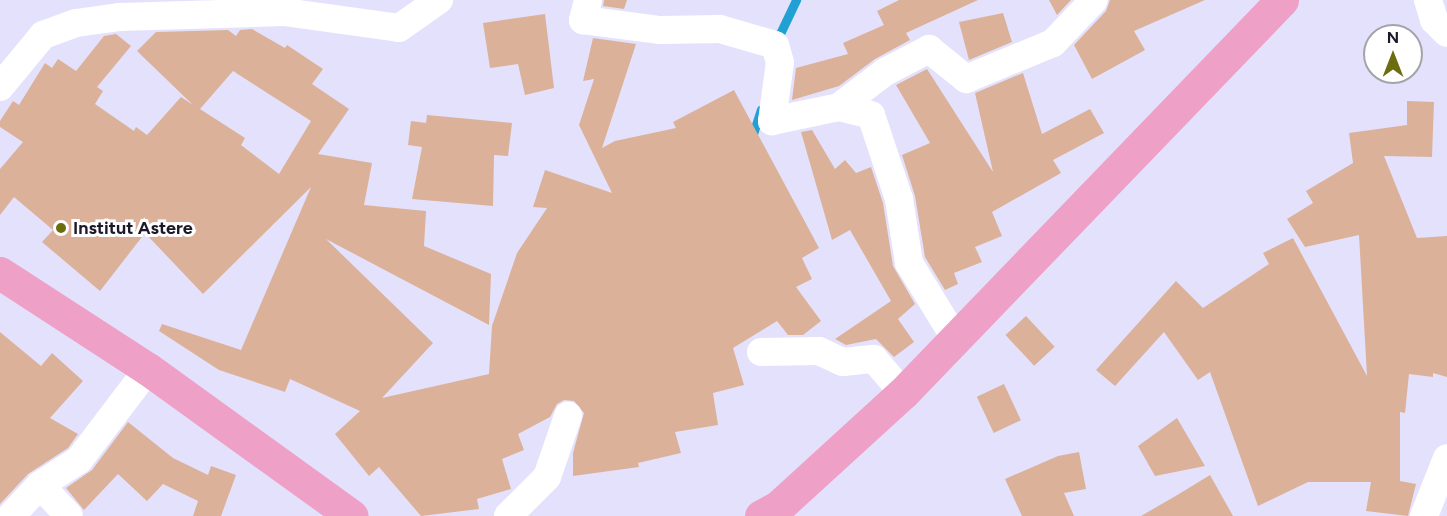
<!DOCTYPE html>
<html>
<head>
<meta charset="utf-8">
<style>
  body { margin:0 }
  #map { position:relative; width:1447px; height:516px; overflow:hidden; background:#e4e1fc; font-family:Figtree,sans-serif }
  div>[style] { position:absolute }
  .stream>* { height:9px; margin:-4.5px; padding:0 4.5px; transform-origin:4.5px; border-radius:4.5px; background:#21a1d3 }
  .building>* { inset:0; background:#dcb199; transform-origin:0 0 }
  .minor>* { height:28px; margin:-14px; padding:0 14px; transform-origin:14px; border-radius:14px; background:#fff }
  .trunk>* { height:33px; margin:-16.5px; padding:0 16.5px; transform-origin:16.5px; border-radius:16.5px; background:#eea0c6 }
  .dots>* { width:16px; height:16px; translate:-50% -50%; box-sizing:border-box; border:3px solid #fff; border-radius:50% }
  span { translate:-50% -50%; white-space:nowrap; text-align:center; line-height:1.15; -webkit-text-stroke:6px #fff; paint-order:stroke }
  .poi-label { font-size:18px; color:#1c1a29; font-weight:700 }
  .left { translate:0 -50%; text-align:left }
  .north { position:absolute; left:1363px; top:24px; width:60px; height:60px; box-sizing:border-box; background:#fff; border:2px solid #a4a3a9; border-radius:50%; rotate:0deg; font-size:16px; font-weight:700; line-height:24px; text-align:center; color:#1c1a29 }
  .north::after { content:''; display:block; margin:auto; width:21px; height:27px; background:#6c6d0f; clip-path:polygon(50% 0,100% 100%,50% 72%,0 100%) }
</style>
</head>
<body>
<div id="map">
  <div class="stream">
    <div style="left:776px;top:42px;width:47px;rotate:-64.5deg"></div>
    <div style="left:751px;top:140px;width:32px;rotate:-72deg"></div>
  </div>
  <div class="building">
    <div style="clip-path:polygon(604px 0,627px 0,624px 9px,603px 6px)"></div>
    <div style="clip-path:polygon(899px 0,978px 0,906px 33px,910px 40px,875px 59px,839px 86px,792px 100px,796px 68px,848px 54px,843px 43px,884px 25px,877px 11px)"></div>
    <div style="clip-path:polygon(1049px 0,1071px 0,1057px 15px)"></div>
    <div style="clip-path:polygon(1110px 0,1205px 0,1134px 31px,1145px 50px,1092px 79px,1074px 45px,1106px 11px)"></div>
    <div style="clip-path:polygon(1003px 13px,1012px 42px,969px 60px,959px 22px)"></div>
    <div style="clip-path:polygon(545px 14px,554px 88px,525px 95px,518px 64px,490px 68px,483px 23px)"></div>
    <div style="clip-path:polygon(evenodd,252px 29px,285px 48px,287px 45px,323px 69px,312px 84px,349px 109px,318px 154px,372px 163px,364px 205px,426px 211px,424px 246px,491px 274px,489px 325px,326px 239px,433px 343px,382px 398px,489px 374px,492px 326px,517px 253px,547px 208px,533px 207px,545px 170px,612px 193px,579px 125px,594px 79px,583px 81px,593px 38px,636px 44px,602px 148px,615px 141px,676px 128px,673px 122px,734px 90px,819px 248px,802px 258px,812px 279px,796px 287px,821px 321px,803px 335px,788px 335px,777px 321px,733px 348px,744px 385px,713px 393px,718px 425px,675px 432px,681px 453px,638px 463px,639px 467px,573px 476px,573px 453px,584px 413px,574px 401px,564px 400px,557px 404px,550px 417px,518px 434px,524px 450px,502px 459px,511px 489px,477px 499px,479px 509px,421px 516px,379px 467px,369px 476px,335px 434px,360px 411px,290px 379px,285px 392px,219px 370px,159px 331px,162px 324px,241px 350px,311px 187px,203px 294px,145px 233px,100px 291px,42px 242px,53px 230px,14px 197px,0 215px,0 169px,23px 142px,0 127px,0 121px,13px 101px,19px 105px,45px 63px,52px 68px,58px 59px,76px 71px,104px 36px,116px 34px,131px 46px,97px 87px,103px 91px,95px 104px,134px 131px,136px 127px,147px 135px,181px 97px,193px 105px,137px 51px,156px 32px,228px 30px,236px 36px,240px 30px,252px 29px,233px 71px,311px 121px,279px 174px,241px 145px,245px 138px,200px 109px,233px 71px)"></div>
    <div style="clip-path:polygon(927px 69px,993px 172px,975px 93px,1023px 73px,1042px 134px,1090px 109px,1104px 133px,1053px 160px,1061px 173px,992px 212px,1002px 236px,975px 247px,982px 262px,954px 273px,958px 284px,945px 290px,925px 257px,915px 196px,902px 155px,930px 143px,896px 85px)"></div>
    <div style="clip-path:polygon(1407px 101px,1434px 102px,1432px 157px,1384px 156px,1417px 238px,1447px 236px,1447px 377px,1433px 373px,1433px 377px,1409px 374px,1405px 413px,1400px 412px,1400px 481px,1416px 484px,1408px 516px,1366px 511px,1371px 482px,1308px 482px,1258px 506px,1210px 372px,1198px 380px,1164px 332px,1115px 386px,1096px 370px,1176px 281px,1203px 308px,1269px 264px,1263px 253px,1293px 238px,1367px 376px,1359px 235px,1305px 247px,1287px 219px,1313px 203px,1306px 191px,1353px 163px,1349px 133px,1407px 125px)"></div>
    <div style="clip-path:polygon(427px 115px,512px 123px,508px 156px,494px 155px,493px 206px,412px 199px,422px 147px,408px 145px,411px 121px,426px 123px)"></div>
    <div style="clip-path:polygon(812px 130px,835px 169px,845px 160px,856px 173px,871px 167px,883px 203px,893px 266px,915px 304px,898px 319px,914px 342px,894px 357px,876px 339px,846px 345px,835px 339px,891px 301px,850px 230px,832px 240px,801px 132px)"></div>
    <div style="left:1026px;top:316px;width:42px;height:28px;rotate:47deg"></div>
    <div style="clip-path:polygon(0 332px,41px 366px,52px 353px,83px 381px,50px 418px,78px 434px,68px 448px,28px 474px,0 504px)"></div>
    <div style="left:1004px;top:384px;width:40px;height:30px;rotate:65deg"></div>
    <div style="clip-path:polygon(1177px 418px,1205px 466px,1155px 476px,1138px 446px)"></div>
    <div style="clip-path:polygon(128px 422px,173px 458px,208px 475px,211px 466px,236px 475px,221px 516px,193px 516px,198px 501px,163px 484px,147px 501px,118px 474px,84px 510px,66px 488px,92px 470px)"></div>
    <div style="clip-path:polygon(1079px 452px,1086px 489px,1064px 493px,1074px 516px,1022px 516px,1005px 479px,1058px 456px)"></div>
    <div style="clip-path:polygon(1210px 475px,1233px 516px,1141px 516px,1179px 494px)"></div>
  </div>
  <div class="minor">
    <div style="left:588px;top:0;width:21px;rotate:104deg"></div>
    <div style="left:583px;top:20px;width:78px;rotate:7.4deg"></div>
    <div style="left:660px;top:30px;width:60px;rotate:-1deg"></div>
    <div style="left:720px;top:29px;width:57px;rotate:16.2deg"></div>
    <div style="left:775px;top:45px;width:18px;rotate:74deg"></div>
    <div style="left:780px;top:62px;width:60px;rotate:97.7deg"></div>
    <div style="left:772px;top:121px;width:68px;rotate:-11.8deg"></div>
    <div style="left:839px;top:107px;width:58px;rotate:-37.3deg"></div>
    <div style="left:885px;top:72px;width:50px;rotate:-27.6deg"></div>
    <div style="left:929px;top:49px;width:48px;rotate:39deg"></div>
    <div style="left:966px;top:79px;width:94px;rotate:-22.5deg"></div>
    <div style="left:1053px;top:43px;width:59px;rotate:-46.4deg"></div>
    <div style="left:1428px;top:0;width:21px;rotate:73deg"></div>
    <div style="left:1434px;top:20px;width:18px;rotate:45deg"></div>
    <div style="left:0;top:87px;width:67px;rotate:-50.4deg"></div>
    <div style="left:43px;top:35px;width:35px;rotate:-20deg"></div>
    <div style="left:76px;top:23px;width:43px;rotate:-7.9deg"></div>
    <div style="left:119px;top:17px;width:165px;rotate:-1.7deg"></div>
    <div style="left:284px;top:12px;width:116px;rotate:7.9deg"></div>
    <div style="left:399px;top:28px;width:49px;rotate:-35deg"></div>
    <div style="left:839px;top:107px;width:33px;rotate:14deg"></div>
    <div style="left:871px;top:115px;width:89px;rotate:71.6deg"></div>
    <div style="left:899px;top:199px;width:65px;rotate:81.1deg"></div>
    <div style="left:909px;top:263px;width:88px;rotate:58.5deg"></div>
    <div style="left:761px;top:352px;width:58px;rotate:-1deg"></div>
    <div style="left:819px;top:351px;width:26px;rotate:25deg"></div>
    <div style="left:843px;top:362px;width:31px;rotate:-6deg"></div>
    <div style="left:874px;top:359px;width:45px;rotate:49.5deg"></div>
    <div style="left:40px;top:485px;width:42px;rotate:46.9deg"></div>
    <div style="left:11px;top:516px;width:42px;rotate:-46.9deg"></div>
    <div style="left:40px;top:485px;width:46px;rotate:-32.7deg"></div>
    <div style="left:79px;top:460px;width:114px;rotate:-52.8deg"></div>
    <div style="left:508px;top:516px;width:55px;rotate:-45deg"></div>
    <div style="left:547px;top:477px;width:65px;rotate:-71deg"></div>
    <div style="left:1424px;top:516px;width:62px;rotate:-68.4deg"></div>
  </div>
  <div class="trunk">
    <div style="left:0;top:273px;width:176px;rotate:33deg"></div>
    <div style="left:148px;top:369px;width:251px;rotate:35.8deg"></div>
    <div style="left:761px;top:516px;width:19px;rotate:-28deg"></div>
    <div style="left:778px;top:507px;width:169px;rotate:-42.4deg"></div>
    <div style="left:903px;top:393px;width:546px;rotate:-46.04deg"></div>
  </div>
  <div class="dots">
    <div style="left:61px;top:228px;background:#6c6d0f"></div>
  </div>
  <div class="poi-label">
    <span class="left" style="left:73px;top:228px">Institut Astere</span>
  </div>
  <div class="north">N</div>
</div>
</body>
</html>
